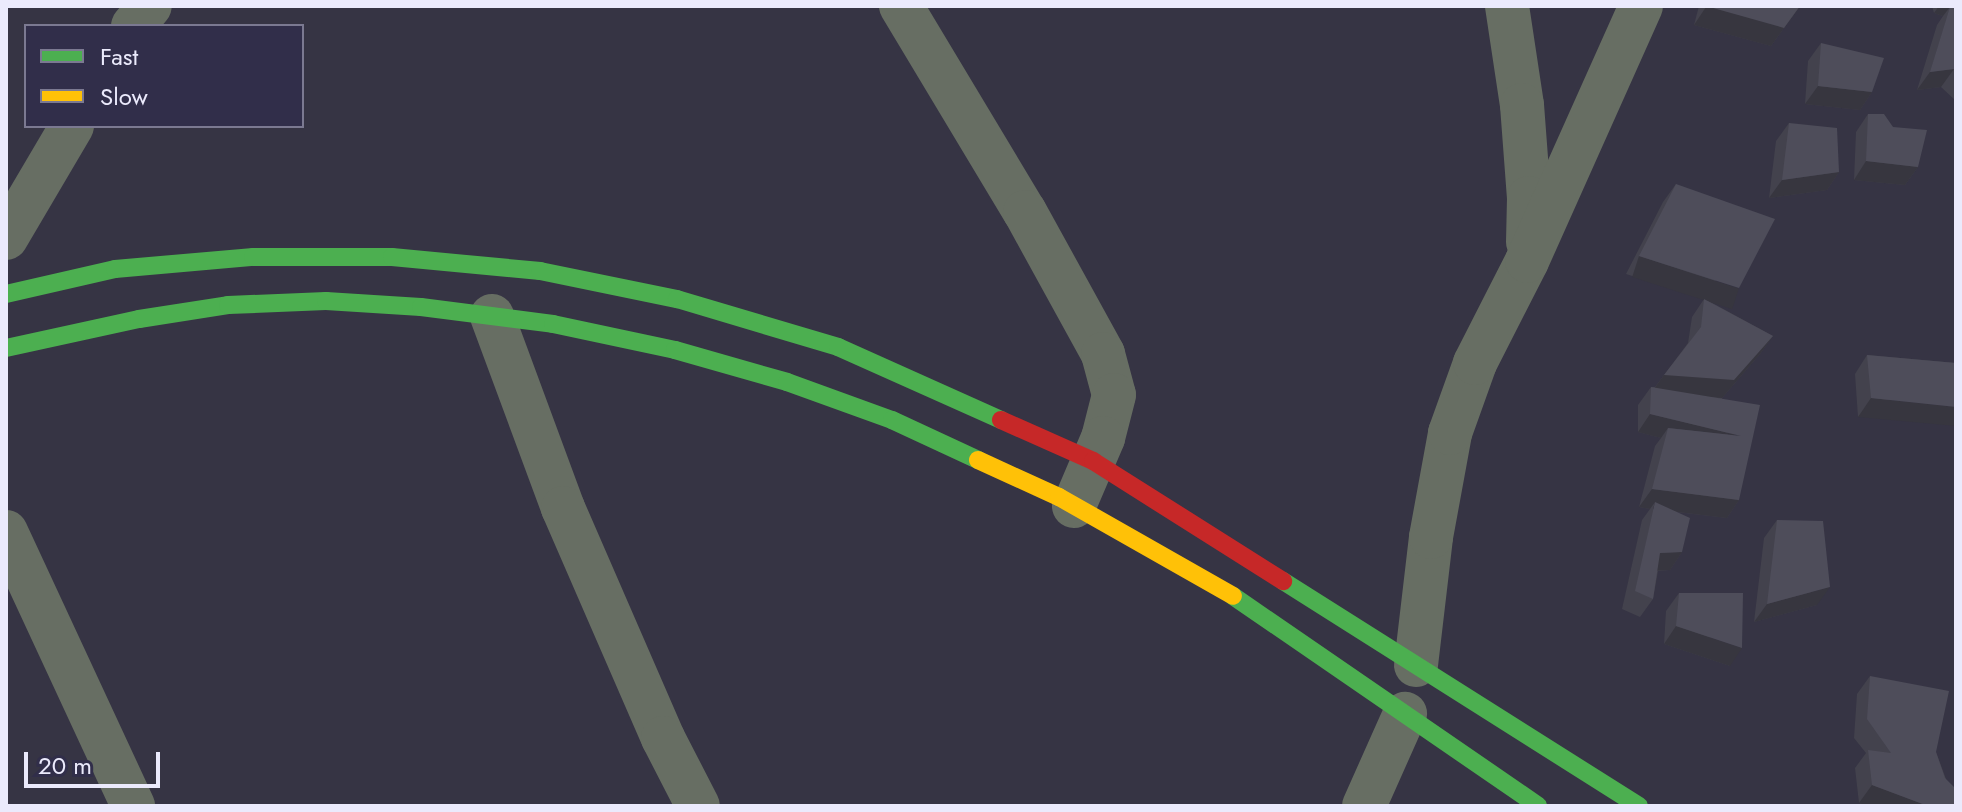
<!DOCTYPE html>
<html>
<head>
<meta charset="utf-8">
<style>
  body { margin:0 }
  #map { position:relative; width:1962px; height:812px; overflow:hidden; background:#363444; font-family:Jost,sans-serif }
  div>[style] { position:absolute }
  .street>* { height:44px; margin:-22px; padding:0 22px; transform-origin:22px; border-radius:22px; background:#676e63 }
  .fast>* { height:18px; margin:-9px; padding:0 9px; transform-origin:9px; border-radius:9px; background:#4caf50 }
  .slow>* { height:18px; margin:-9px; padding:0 9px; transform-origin:9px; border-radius:9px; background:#ffc107 }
  .jam>* { height:18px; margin:-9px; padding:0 9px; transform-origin:9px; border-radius:9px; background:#c62828 }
  .wall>* { inset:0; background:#43424d }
  .shaded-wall>* { inset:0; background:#37363f; transform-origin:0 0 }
  .building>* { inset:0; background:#4e4d5a }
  span { translate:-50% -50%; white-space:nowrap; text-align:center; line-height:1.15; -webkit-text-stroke:6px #312e4a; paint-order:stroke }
  .frame { position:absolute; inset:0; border:8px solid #ebeafc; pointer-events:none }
  .legend { position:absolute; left:24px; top:24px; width:280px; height:104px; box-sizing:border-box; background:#312e4a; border:2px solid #7b7991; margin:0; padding:10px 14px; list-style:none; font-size:24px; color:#ebeafc }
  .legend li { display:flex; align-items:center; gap:16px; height:40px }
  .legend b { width:40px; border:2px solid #7b7991 }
  .scale { position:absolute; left:24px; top:752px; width:136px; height:36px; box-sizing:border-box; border:4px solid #ebeafc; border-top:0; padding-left:10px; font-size:24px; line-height:28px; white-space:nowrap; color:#ebeafc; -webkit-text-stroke:6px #312e4a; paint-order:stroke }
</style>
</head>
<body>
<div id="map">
  <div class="street">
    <div style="left:901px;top:6px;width:240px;rotate:59deg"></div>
    <div style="left:1025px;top:212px;width:162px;rotate:61.2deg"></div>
    <div style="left:1103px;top:354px;width:42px;rotate:75deg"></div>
    <div style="left:1114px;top:395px;width:44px;rotate:104.3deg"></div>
    <div style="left:1103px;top:438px;width:74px;rotate:113.1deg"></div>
    <div style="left:1507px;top:6px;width:100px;rotate:81.4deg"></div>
    <div style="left:1522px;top:105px;width:93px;rotate:85.7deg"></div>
    <div style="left:1529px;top:198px;width:44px;rotate:91.3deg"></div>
    <div style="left:133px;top:26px;width:26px;rotate:-50deg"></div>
    <div style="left:6px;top:238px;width:130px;rotate:-59.5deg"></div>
    <div style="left:492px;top:316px;width:205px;rotate:69.7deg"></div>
    <div style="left:563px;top:508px;width:251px;rotate:66.5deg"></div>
    <div style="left:663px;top:738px;width:76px;rotate:62.8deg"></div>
    <div style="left:6px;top:532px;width:302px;rotate:65.1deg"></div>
    <div style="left:1416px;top:665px;width:129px;rotate:-83.3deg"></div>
    <div style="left:1431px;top:537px;width:106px;rotate:-79.6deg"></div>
    <div style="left:1450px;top:433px;width:74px;rotate:-70.3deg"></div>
    <div style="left:1475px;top:363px;width:114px;rotate:-63deg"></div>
    <div style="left:1527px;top:261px;width:279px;rotate:-65.9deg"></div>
    <div style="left:1364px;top:806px;width:101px;rotate:-66deg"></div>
  </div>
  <div class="fast">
    <div style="left:6px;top:294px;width:112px;rotate:-12.9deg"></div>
    <div style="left:115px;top:269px;width:139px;rotate:-5deg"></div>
    <div style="left:253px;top:257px;width:139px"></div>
    <div style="left:392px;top:257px;width:149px;rotate:5.4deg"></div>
    <div style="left:540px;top:271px;width:140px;rotate:11.6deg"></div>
    <div style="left:677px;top:299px;width:168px;rotate:16.6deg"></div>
    <div style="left:838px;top:347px;width:179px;rotate:24.1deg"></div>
    <div style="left:6px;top:348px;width:136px;rotate:-12.3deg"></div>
    <div style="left:139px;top:319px;width:90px;rotate:-8.9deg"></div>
    <div style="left:228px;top:305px;width:98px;rotate:-2.3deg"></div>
    <div style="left:326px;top:301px;width:95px;rotate:3.6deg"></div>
    <div style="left:421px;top:307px;width:133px;rotate:7.3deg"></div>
    <div style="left:553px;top:324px;width:125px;rotate:12deg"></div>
    <div style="left:675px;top:350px;width:116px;rotate:15.9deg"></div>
    <div style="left:787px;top:382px;width:112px;rotate:19.9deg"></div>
    <div style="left:892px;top:420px;width:95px;rotate:24.9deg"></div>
    <div style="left:1283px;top:581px;width:421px;rotate:32.3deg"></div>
    <div style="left:1233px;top:596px;width:370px;rotate:34.5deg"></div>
  </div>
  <div class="slow">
    <div style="left:978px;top:460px;width:89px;rotate:24.6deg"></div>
    <div style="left:1059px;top:497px;width:200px;rotate:29.6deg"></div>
  </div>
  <div class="jam">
    <div style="left:1001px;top:420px;width:101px;rotate:24deg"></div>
    <div style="left:1093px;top:461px;width:225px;rotate:32.3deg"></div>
  </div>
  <div class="wall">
    <div style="clip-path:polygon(1699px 6px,1800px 6px,1771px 46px,1694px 25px)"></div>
    <div style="clip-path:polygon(1932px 6px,1956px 6px,1956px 101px,1941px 87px,1917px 90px,1937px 25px,1943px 16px,1934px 13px)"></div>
    <div style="clip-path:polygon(1821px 43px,1872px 92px,1860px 110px,1805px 104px,1808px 61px)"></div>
    <div style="clip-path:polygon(1868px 114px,1893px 127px,1918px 167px,1905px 185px,1854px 180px,1856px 132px)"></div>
    <div style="clip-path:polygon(1789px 123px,1839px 172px,1827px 190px,1769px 198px,1776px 141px)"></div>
    <div style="clip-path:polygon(1676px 184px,1726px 306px,1705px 299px,1773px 336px,1760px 354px,1722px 398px,1739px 500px,1727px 518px,1676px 512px,1682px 552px,1670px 570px,1658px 571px,1653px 599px,1640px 617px,1622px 609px,1642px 520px,1650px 509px,1639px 507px,1655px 446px,1661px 438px,1638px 432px,1638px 405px,1651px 387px,1655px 387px,1688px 343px,1692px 317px,1704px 299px,1626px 274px,1663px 202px)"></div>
    <div style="clip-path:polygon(1867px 355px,1956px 363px,1858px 417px,1855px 374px)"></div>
    <div style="clip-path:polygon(1777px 520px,1817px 605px,1754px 622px,1764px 538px)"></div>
    <div style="clip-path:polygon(1679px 593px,1730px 666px,1664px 644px,1666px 611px)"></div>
    <div style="clip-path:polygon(1870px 676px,1936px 752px,1956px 806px,1868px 806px,1859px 803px,1855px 768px,1866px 753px,1854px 738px,1857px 694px)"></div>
  </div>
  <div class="shaded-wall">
    <div style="clip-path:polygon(1800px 6px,1771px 46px,1694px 25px,1706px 7px)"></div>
    <div style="clip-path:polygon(1939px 6px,1956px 6px,1956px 21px,1950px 7px,1943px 16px,1934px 13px)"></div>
    <div style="clip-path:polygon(1954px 69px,1941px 87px,1917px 90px,1930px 72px)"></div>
    <div style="clip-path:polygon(1818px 86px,1872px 92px,1860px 110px,1805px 104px)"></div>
    <div style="clip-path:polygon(1866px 161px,1918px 167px,1905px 185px,1854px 180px)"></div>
    <div style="clip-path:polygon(1839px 172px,1827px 190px,1769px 198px,1782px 180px)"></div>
    <div style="left:1639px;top:256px;width:105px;height:22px;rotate:18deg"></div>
    <div style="clip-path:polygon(1773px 336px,1760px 354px,1722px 398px,1651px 393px,1664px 375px)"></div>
    <div style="clip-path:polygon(1871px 398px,1956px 407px,1956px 426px,1858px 417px)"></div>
    <div style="clip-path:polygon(1650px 414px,1741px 436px,1668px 428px,1661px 438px,1638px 432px)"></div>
    <div style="clip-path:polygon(1652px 489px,1739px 500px,1727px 518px,1653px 509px,1655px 502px,1650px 509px,1639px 507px)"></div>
    <div style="clip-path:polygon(1682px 552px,1670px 570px,1648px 571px,1660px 553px)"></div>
    <div style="clip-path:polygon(1830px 587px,1817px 605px,1754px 622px,1767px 604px)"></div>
    <div style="clip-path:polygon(1676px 626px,1742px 648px,1730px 666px,1664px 644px)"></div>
    <div style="clip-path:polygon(1872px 785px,1928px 806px,1868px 806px,1859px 803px)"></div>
  </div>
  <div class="building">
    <div style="clip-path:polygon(1706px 6px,1800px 6px,1784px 28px)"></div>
    <div style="clip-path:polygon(1950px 7px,1956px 8px,1956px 71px,1954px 69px,1930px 72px)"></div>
    <div style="clip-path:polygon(1821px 43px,1884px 58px,1872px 92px,1818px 86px)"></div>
    <div style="clip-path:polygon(1868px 114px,1884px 114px,1893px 127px,1927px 130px,1918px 167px,1866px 161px)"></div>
    <div style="clip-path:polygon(1789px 123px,1837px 128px,1839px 172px,1782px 180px)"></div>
    <div style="clip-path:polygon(1676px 184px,1775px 219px,1739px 288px,1639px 256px)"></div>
    <div style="clip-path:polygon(1704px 299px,1773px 336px,1734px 380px,1664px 375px,1701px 327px)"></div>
    <div style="clip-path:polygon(1867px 355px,1956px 363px,1956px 407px,1871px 398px)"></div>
    <div style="clip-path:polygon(1651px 387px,1760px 405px,1739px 500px,1652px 489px,1668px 428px,1741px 436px,1650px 414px)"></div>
    <div style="clip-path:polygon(1655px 502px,1690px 518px,1682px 552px,1660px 553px,1653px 599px,1635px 591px)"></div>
    <div style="clip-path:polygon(1777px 520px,1823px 521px,1830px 587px,1767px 604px)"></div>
    <div style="clip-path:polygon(1679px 593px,1743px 593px,1742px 648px,1676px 626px)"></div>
    <div style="clip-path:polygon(1870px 676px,1949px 691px,1936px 752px,1945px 778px,1956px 789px,1956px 806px,1928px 806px,1872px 785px,1868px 750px,1891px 753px,1867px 719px)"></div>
  </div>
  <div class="frame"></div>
  <ul class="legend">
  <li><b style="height:10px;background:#4caf50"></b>Fast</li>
  <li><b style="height:10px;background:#ffc107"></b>Slow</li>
  </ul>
  <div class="scale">20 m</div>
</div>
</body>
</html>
